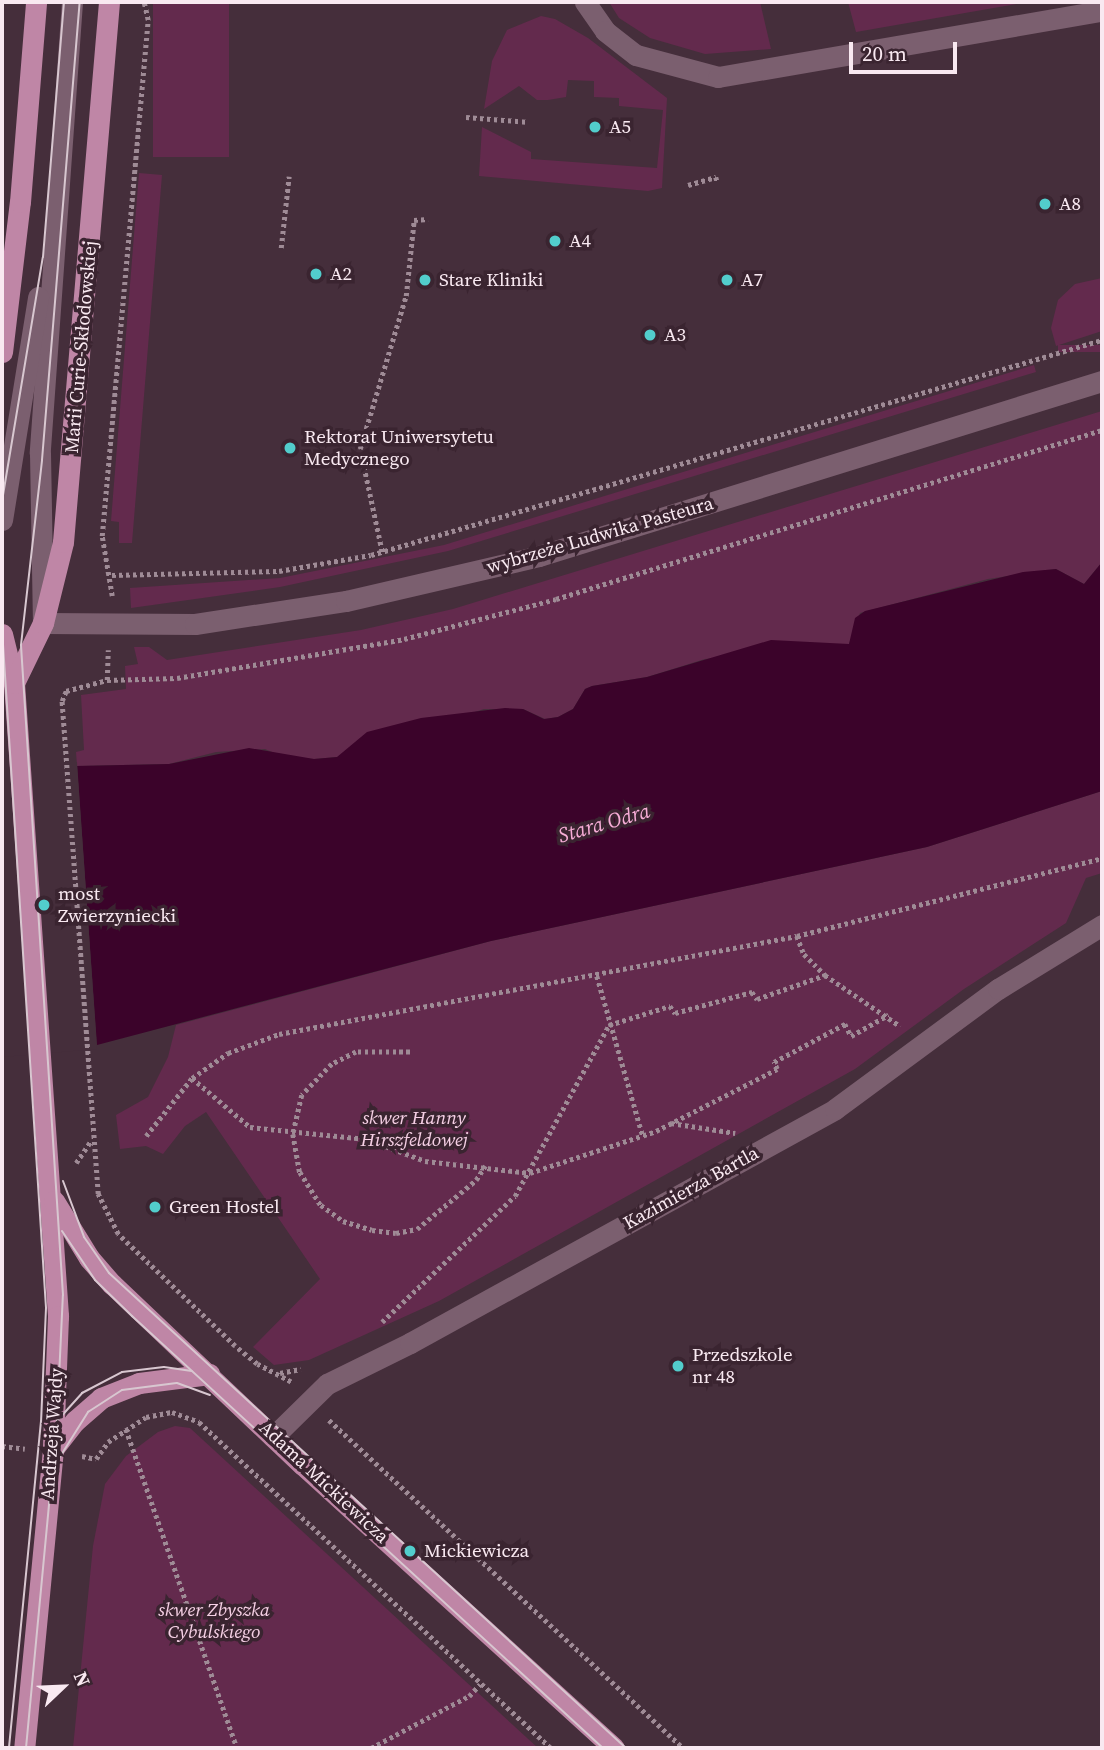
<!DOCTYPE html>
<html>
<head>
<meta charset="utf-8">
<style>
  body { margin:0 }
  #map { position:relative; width:1104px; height:1750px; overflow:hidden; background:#452e3b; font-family:"Source Serif 4",serif }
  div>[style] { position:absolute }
  .green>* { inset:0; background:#632a4d; transform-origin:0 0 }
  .water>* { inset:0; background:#3b032a }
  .pier>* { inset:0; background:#452e3b }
  .path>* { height:4.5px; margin-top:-2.25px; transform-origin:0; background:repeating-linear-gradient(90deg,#9f8b96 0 3.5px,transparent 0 7px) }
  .minor>* { height:21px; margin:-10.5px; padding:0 10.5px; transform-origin:10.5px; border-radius:10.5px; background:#7b5f6f }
  .major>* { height:21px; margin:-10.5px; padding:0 10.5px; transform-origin:10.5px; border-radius:10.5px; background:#bf86a6 }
  .tram>* { height:2px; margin:-1px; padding:0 1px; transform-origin:1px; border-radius:1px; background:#d8c7d0 }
  .dots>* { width:19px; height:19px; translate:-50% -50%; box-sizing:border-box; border:4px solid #3a2430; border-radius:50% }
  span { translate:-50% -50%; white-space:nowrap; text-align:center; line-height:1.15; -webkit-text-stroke:7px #3a2430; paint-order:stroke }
  .poi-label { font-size:19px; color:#f9e9f1 }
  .left { translate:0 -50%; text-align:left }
  .street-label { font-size:19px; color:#f9e9f1 }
  .park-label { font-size:19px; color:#f6d0e5; font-style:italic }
  .water-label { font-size:21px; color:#f7add7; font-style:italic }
  .frame { position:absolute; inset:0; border:4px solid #f9e9f1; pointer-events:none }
  .north { position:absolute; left:28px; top:1652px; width:70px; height:70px; -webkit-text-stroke:5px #3a2430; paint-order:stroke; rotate:67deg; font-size:19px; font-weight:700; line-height:28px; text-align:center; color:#f9e9f1 }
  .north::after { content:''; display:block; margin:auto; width:24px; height:32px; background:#f9e9f1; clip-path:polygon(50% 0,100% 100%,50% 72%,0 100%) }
  .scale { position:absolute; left:849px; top:42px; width:108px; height:32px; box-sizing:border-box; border:4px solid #f9e9f1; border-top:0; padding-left:9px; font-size:21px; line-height:24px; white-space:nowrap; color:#f9e9f1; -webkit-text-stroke:5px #3a2430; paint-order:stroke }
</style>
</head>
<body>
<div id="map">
  <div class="green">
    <div style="left:153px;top:2px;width:76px;height:155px"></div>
    <div style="clip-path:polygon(609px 2px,760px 2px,771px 49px,705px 54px,650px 38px,619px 18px)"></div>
    <div style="clip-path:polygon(848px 2px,1028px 2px,856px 32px)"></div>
    <div style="clip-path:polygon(541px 16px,555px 19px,588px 38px,667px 98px,662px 188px,648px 191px,479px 176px,482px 127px,531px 152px,531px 159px,657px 168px,663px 110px,619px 106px,619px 98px,594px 97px,594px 81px,568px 80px,566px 97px,548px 100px,537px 100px,519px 86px,484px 109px,492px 61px,507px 30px)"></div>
    <div style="clip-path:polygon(139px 173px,162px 175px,132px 543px,119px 543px,119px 522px,111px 521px)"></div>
    <div style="clip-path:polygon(1102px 278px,1102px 331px,1056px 346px,1051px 328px,1058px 300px,1075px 284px)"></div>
    <div style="left:1102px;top:345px;width:7px;height:44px;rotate:90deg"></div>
    <div style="clip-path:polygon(1034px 365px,1036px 372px,448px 551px,280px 587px,131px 608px,130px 588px,280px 578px,444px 545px)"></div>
    <div style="clip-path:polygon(1102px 411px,1102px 562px,1084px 584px,1056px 569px,988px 579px,860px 613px,849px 644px,705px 659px,647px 677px,592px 686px,585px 689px,573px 709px,558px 717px,545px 719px,523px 709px,484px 709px,337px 757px,314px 759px,284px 757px,265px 749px,216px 752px,169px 764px,77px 766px,76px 752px,84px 750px,81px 695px,126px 689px,125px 666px,138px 664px,134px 647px,149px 647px,167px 660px,361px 630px,453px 609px)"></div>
    <div style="clip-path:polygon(1102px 791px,1102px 873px,1086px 878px,1066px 923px,964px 989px,855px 1069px,439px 1301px,309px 1360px,274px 1365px,253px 1347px,320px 1279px,206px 1112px,185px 1126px,163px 1154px,146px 1146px,120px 1149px,116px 1115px,148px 1097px,168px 1057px,176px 1025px,491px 941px,927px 847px)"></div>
    <div style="clip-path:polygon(175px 1426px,190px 1428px,538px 1748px,73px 1748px,93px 1546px,105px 1484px,126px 1456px,158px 1432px)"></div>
  </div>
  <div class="water">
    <div style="clip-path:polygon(1102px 562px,1102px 791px,927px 847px,491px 941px,97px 1045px,77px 766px,169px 764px,249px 748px,314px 759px,337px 757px,367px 732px,421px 718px,505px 708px,523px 709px,544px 719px,558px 717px,573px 709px,585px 689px,592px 686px,647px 677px,771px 640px,849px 644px,855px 618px,865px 611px,1023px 572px,1056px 569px,1084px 584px)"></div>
  </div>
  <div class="pier">
    <div style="clip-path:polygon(2px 762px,77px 762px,97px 1049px,2px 1057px)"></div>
  </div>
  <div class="path">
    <div style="left:466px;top:117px;width:63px;rotate:4.5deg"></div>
    <div style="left:688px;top:185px;width:29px;rotate:-16deg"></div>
    <div style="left:716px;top:177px;width:4px;rotate:76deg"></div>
    <div style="left:281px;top:248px;width:72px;rotate:-83.7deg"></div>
    <div style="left:382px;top:552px;width:105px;rotate:-102.1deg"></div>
    <div style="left:360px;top:449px;width:160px;rotate:-73.3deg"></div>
    <div style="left:406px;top:296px;width:76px;rotate:-84deg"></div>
    <div style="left:414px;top:220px;width:14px;rotate:-4deg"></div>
    <div style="left:112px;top:575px;width:167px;rotate:-1.4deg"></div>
    <div style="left:279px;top:571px;width:93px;rotate:-9.9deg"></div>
    <div style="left:371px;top:555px;width:762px;rotate:-16.39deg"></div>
    <div style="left:112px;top:596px;width:61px;rotate:-99.5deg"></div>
    <div style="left:102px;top:536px;width:518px;rotate:-84.91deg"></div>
    <div style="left:148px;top:20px;width:18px;rotate:-103deg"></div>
    <div style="left:107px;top:680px;width:30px;rotate:-88deg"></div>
    <div style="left:797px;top:936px;width:19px;rotate:69deg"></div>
    <div style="left:804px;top:954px;width:30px;rotate:45deg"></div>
    <div style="left:825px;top:975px;width:91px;rotate:34.2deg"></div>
    <div style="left:597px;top:976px;width:166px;rotate:74deg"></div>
    <div style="left:410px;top:1052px;width:54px;rotate:180deg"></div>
    <div style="left:356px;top:1052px;width:27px;rotate:153deg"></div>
    <div style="left:332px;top:1064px;width:43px;rotate:134.1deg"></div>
    <div style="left:302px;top:1095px;width:40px;rotate:103deg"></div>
    <div style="left:293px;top:1134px;width:39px;rotate:80deg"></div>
    <div style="left:300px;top:1172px;width:39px;rotate:58deg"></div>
    <div style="left:321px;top:1205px;width:27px;rotate:36deg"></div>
    <div style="left:343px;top:1221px;width:30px;rotate:17deg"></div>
    <div style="left:372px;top:1230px;width:24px;rotate:7deg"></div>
    <div style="left:396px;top:1233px;width:21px;rotate:-11deg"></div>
    <div style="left:417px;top:1229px;width:77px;rotate:-39.7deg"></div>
    <div style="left:476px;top:1180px;width:17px;rotate:-57deg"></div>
    <div style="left:192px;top:1078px;width:76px;rotate:40.2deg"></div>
    <div style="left:250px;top:1127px;width:117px;rotate:5.9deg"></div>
    <div style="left:366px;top:1139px;width:63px;rotate:20.4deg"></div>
    <div style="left:425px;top:1161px;width:106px;rotate:6.5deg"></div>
    <div style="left:530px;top:1173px;width:133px;rotate:-18.4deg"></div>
    <div style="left:656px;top:1131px;width:136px;rotate:-27.1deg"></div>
    <div style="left:777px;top:1069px;width:8px;rotate:-113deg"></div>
    <div style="left:774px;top:1062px;width:81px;rotate:-28.2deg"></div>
    <div style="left:845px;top:1024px;width:13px;rotate:63deg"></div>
    <div style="left:851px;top:1036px;width:43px;rotate:-29.6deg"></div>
    <div style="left:671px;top:1123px;width:65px;rotate:8.9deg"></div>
    <div style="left:146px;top:1136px;width:74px;rotate:-51.6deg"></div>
    <div style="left:192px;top:1078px;width:44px;rotate:-34.8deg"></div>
    <div style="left:228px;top:1053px;width:54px;rotate:-20.4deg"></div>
    <div style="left:279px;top:1034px;width:527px;rotate:-10.71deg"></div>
    <div style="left:797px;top:936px;width:315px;rotate:-14.3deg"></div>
    <div style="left:76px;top:1163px;width:27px;rotate:-56deg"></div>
    <div style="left:382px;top:1322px;width:183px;rotate:-43.5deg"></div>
    <div style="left:515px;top:1196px;width:195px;rotate:-61.2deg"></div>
    <div style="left:609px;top:1025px;width:64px;rotate:-17.3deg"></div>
    <div style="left:670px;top:1006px;width:9px;rotate:54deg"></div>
    <div style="left:675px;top:1013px;width:80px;rotate:-15.3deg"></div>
    <div style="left:752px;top:992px;width:9px;rotate:54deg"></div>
    <div style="left:757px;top:999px;width:72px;rotate:-19.4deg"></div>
    <div style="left:280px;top:1373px;width:21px;rotate:-11deg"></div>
    <div style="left:291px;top:1382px;width:38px;rotate:-152deg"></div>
    <div style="left:257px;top:1364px;width:28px;rotate:-141deg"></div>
    <div style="left:235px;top:1346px;width:162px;rotate:-136.3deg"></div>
    <div style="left:118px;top:1234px;width:45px;rotate:-116.6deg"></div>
    <div style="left:98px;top:1194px;width:494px;rotate:-94.2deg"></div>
    <div style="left:62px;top:701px;width:11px;rotate:-68deg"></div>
    <div style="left:66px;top:691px;width:42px;rotate:-15deg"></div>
    <div style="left:107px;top:680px;width:70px;rotate:-1.6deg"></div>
    <div style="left:177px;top:678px;width:230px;rotate:-9.7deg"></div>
    <div style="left:404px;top:639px;width:157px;rotate:-14.7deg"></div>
    <div style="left:556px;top:599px;width:572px;rotate:-17.2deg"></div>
    <div style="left:329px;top:1420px;width:483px;rotate:42.8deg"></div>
    <div style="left:126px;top:1429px;width:338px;rotate:70.8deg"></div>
    <div style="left:2px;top:1446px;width:23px;rotate:7deg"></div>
    <div style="left:82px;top:1456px;width:14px;rotate:12deg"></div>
    <div style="left:96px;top:1459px;width:21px;rotate:-55deg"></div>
    <div style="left:108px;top:1442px;width:45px;rotate:-33.3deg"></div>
    <div style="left:146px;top:1417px;width:26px;rotate:-11deg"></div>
    <div style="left:172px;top:1412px;width:29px;rotate:20deg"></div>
    <div style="left:199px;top:1422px;width:480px;rotate:42.8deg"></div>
    <div style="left:371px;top:1748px;width:111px;rotate:-28deg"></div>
    <div style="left:469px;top:1696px;width:16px;rotate:-47deg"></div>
  </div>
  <div class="minor">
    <div style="left:72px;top:2px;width:452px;rotate:94.1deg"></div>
    <div style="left:40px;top:453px;width:170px;rotate:89deg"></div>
    <div style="left:43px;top:623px;width:152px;rotate:0.4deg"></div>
    <div style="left:195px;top:624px;width:153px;rotate:-8.7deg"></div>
    <div style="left:346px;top:601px;width:198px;rotate:-13.1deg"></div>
    <div style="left:539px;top:556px;width:590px;rotate:-17.27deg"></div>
    <div style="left:585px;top:2px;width:35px;rotate:55deg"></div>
    <div style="left:605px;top:31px;width:39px;rotate:38deg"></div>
    <div style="left:636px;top:55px;width:85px;rotate:15deg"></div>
    <div style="left:718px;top:77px;width:390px;rotate:-9.8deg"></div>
    <div style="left:2px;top:520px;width:226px;rotate:-80.8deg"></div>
    <div style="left:273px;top:1437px;width:76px;rotate:-44.5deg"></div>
    <div style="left:327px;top:1384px;width:93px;rotate:-26.3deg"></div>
    <div style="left:410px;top:1343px;width:485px;rotate:-28.8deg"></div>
    <div style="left:835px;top:1109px;width:202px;rotate:-36.4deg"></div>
    <div style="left:998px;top:989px;width:122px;rotate:-31.6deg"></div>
  </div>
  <div class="major">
    <div style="left:2px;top:352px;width:151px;rotate:-83.2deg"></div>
    <div style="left:20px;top:202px;width:201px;rotate:-85.4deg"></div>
    <div style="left:2px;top:634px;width:50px;rotate:76.2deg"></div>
    <div style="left:14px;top:683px;width:635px;rotate:86.02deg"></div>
    <div style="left:58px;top:1316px;width:133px;rotate:92.2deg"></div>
    <div style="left:53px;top:1449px;width:300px;rotate:95.5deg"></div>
    <div style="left:14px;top:683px;width:67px;rotate:-64.2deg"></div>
    <div style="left:43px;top:623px;width:83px;rotate:-76.1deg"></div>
    <div style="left:63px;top:542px;width:542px;rotate:-85.13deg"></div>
    <div style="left:54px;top:1201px;width:67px;rotate:58.4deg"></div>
    <div style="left:89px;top:1258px;width:35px;rotate:49deg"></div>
    <div style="left:112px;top:1284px;width:263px;rotate:43.5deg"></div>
    <div style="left:303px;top:1465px;width:420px;rotate:42.3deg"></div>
    <div style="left:53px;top:1449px;width:36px;rotate:-52deg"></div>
    <div style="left:75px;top:1421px;width:35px;rotate:-41deg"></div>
    <div style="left:101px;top:1398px;width:41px;rotate:-21.5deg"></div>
    <div style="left:139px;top:1383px;width:71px;rotate:-7.3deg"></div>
  </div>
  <div class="tram">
    <div style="left:2px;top:501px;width:247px;rotate:-80.5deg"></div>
    <div style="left:43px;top:257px;width:256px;rotate:-85.3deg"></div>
    <div style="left:2px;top:629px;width:680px;rotate:86.29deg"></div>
    <div style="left:46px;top:1308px;width:113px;rotate:92.5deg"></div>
    <div style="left:41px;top:1421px;width:329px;rotate:95.6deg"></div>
    <div style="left:63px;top:1181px;width:60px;rotate:69.4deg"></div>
    <div style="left:84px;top:1237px;width:44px;rotate:55.2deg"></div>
    <div style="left:109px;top:1273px;width:702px;rotate:42.58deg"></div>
    <div style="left:62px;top:1231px;width:59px;rotate:56deg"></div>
    <div style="left:95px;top:1280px;width:52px;rotate:44.2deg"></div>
    <div style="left:132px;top:1316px;width:639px;rotate:42.53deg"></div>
    <div style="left:57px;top:1421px;width:38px;rotate:-48deg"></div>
    <div style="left:82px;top:1393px;width:45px;rotate:-27.7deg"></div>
    <div style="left:122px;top:1372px;width:42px;rotate:-6.8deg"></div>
    <div style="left:164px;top:1367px;width:28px;rotate:8deg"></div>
    <div style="left:58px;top:1460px;width:57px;rotate:-58deg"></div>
    <div style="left:88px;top:1412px;width:40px;rotate:-32.9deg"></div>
    <div style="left:122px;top:1390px;width:55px;rotate:-7.3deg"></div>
    <div style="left:177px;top:1383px;width:35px;rotate:20deg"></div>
    <div style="left:26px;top:1748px;width:329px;rotate:-84.6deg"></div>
    <div style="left:57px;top:1420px;width:125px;rotate:-87.3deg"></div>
    <div style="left:63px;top:1295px;width:651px;rotate:-93.7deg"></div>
    <div style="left:21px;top:645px;width:186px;rotate:-83.5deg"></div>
    <div style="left:42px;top:460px;width:460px;rotate:-85.3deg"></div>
  </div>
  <div class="dots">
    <div style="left:595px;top:127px;background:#52cdcc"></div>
    <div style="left:1045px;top:204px;background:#52cdcc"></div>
    <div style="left:555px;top:241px;background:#52cdcc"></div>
    <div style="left:316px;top:274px;background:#52cdcc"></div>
    <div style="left:425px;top:280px;background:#52cdcc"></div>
    <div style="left:727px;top:280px;background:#52cdcc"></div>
    <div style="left:650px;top:335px;background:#52cdcc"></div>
    <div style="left:290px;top:448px;background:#52cdcc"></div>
    <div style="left:44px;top:905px;background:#52cdcc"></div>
    <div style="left:155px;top:1207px;background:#52cdcc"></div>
    <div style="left:678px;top:1366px;background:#52cdcc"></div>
    <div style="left:410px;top:1551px;background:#52cdcc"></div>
  </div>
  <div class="poi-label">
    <span class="left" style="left:609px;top:127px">A5</span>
    <span class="left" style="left:1059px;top:204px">A8</span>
    <span class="left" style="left:569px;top:241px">A4</span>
    <span class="left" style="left:330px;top:274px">A2</span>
    <span class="left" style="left:439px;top:280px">Stare Kliniki</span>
    <span class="left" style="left:741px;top:280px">A7</span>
    <span class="left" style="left:664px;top:335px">A3</span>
    <span class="left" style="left:304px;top:448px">Rektorat Uniwersytetu<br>Medycznego</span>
    <span class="left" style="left:58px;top:905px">most<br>Zwierzyniecki</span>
    <span class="left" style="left:169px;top:1207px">Green Hostel</span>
    <span class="left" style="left:692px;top:1366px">Przedszkole<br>nr 48</span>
    <span class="left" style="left:424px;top:1551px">Mickiewicza</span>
  </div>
  <div class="street-label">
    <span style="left:81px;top:347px;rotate:-85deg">Marii Curie-Skłodowskiej</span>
    <span style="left:600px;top:535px;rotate:-16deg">wybrzeże Ludwika Pasteura</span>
    <span style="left:691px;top:1188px;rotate:-29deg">Kazimierza Bartla</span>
    <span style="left:52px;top:1434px;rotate:-86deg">Andrzeja Wajdy</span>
    <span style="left:324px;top:1482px;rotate:43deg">Adama Mickiewicza</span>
  </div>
  <div class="park-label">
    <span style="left:414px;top:1129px">skwer Hanny<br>Hirszfeldowej</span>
    <span style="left:214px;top:1621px">skwer Zbyszka<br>Cybulskiego</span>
  </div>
  <div class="water-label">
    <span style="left:604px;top:823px;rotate:-16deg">Stara Odra</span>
  </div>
  <div class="frame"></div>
  <div class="north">N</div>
  <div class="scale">20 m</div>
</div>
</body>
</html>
